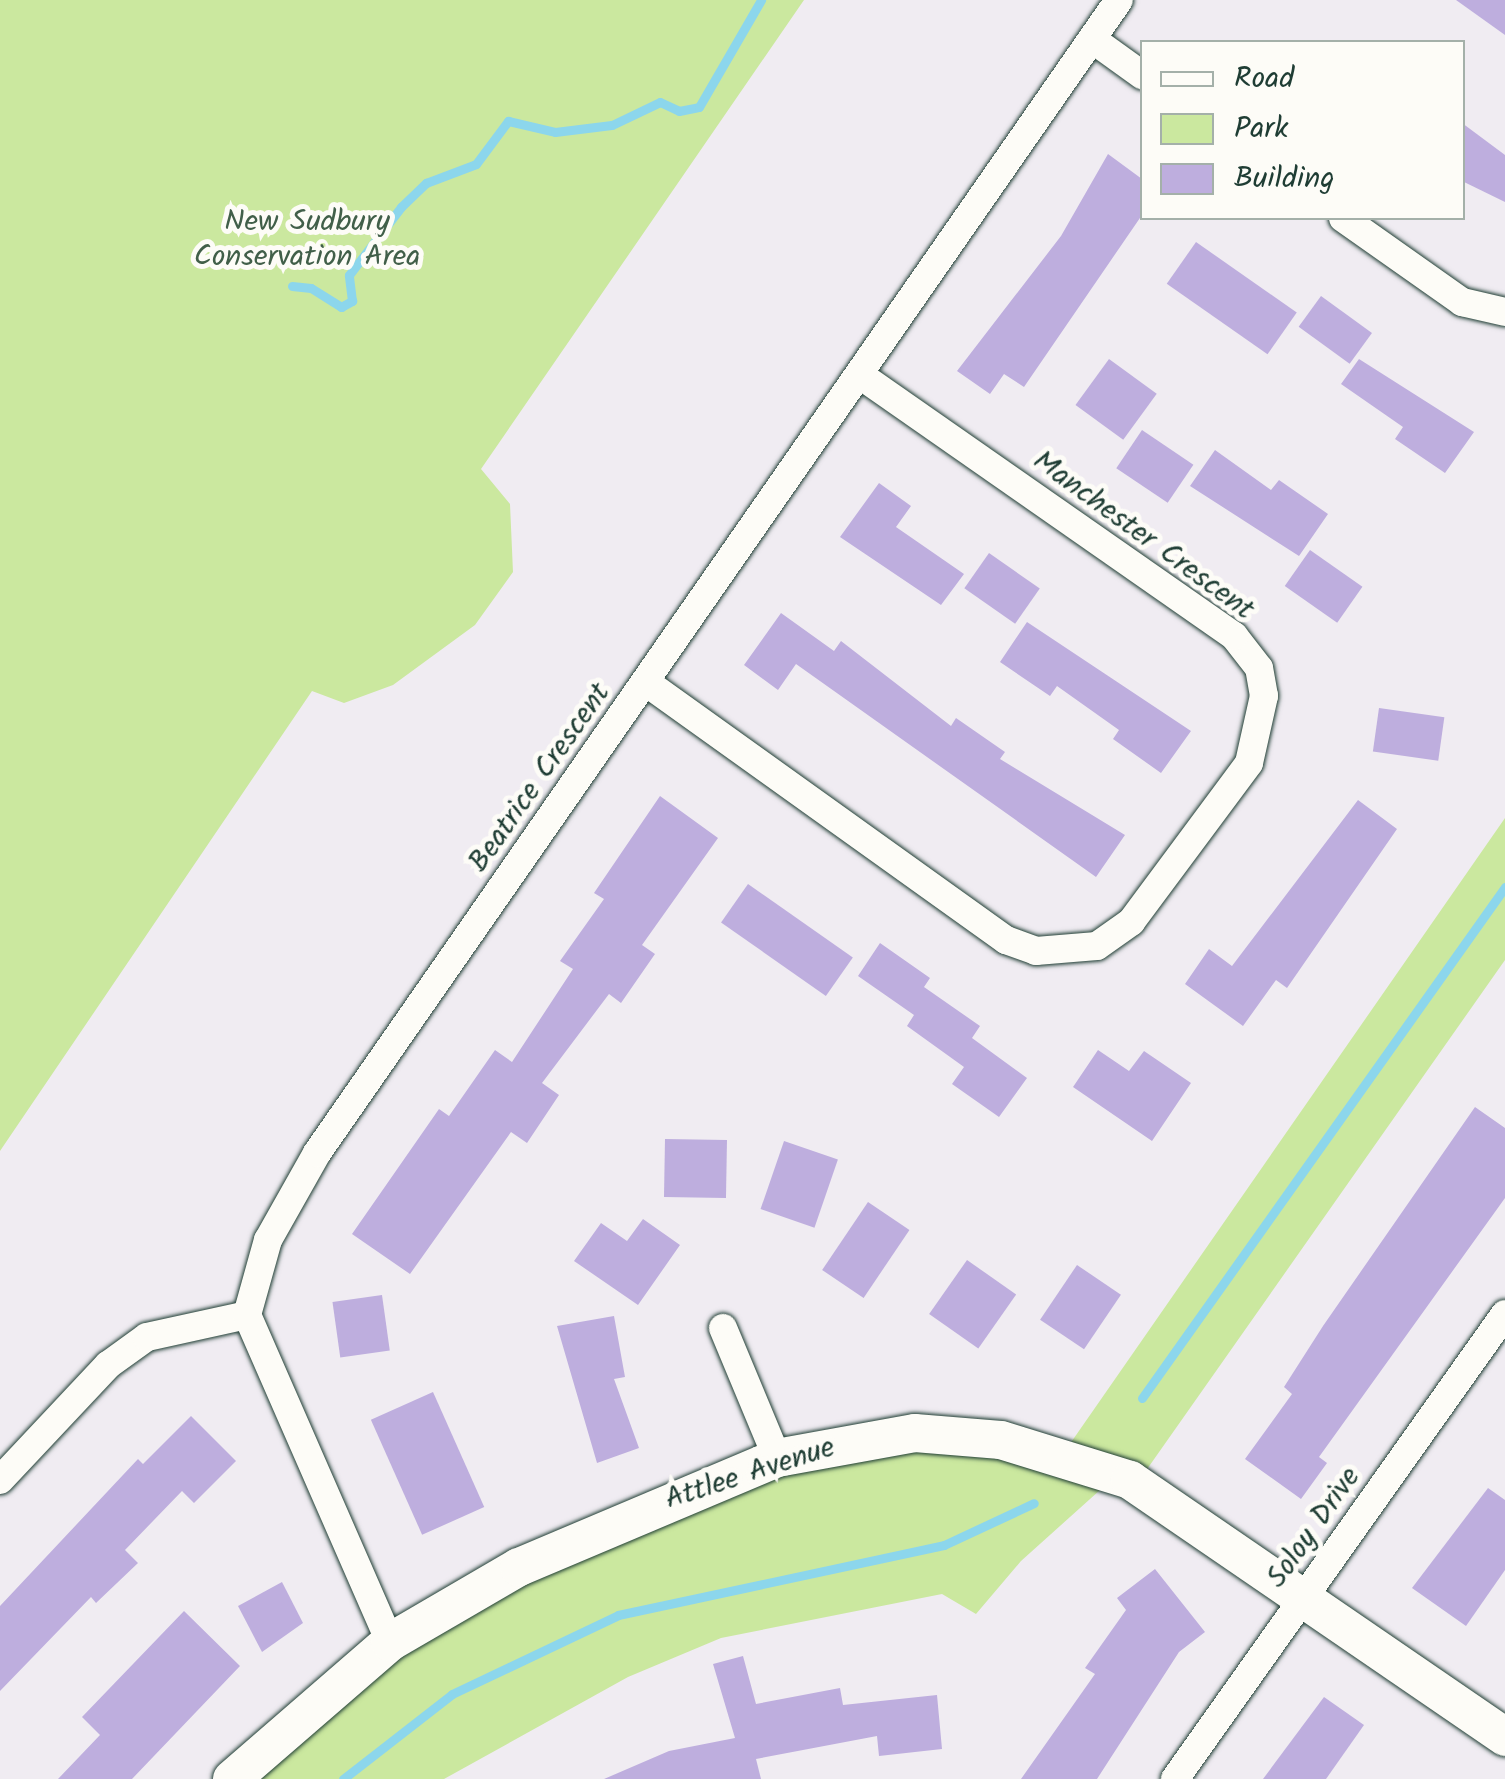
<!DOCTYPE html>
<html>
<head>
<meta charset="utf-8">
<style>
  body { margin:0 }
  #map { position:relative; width:1505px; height:1779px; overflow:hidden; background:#f0ecf2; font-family:Kalam,sans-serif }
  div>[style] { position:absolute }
  .green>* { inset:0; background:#cbe89f }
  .stream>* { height:9px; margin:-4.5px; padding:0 4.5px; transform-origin:4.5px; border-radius:4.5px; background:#8cd6ec }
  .building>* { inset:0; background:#beaede; transform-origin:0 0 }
  .roads { filter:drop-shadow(0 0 2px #1f3d34) drop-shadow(0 0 2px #1f3d34) }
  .street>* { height:28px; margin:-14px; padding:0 14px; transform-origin:14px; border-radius:14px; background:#fdfcf7 }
  .secondary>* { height:38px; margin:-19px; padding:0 19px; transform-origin:19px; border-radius:19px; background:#fdfcf7 }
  span { translate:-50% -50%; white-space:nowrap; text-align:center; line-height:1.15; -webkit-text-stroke:10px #fdfcf7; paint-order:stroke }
  .park-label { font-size:30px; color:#415f49 }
  .street-label { font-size:30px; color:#1f3d34 }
  .legend { position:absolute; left:1140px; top:40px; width:325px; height:180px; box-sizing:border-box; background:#fdfcf7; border:2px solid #a4b0a9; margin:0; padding:12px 18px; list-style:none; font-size:30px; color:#1f3d34 }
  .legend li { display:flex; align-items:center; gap:20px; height:50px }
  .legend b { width:50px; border:2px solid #a4b0a9 }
</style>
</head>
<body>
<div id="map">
  <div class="green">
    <div style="clip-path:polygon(0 0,804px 0,481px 469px,510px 504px,513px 572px,475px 625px,393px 685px,344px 703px,312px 691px,0 1151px)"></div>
    <div style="clip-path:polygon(1505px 818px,1505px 960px,1138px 1482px,1119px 1473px,1021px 1561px,976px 1614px,942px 1594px,721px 1638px,628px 1677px,444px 1779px,229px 1779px,388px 1642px,826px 1443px,1065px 1451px)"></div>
  </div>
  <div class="stream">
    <div style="left:292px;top:286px;width:19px;rotate:6deg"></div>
    <div style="left:311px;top:288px;width:36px;rotate:32deg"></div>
    <div style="left:341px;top:307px;width:13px;rotate:-29deg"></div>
    <div style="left:352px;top:301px;width:26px;rotate:-97deg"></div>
    <div style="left:349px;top:275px;width:86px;rotate:-52.6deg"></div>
    <div style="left:401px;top:207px;width:35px;rotate:-44deg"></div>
    <div style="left:426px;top:183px;width:53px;rotate:-20.8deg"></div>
    <div style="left:476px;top:164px;width:54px;rotate:-53.3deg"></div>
    <div style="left:508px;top:121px;width:48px;rotate:13.2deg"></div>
    <div style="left:555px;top:132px;width:57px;rotate:-7deg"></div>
    <div style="left:612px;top:125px;width:53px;rotate:-25.6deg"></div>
    <div style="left:660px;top:102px;width:21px;rotate:25deg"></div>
    <div style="left:679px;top:111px;width:20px;rotate:-11deg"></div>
    <div style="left:699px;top:107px;width:124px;rotate:-59.9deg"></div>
    <div style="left:1142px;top:1398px;width:627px;rotate:-54.61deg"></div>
    <div style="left:343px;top:1779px;width:138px;rotate:-37.9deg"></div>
    <div style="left:452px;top:1694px;width:184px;rotate:-25.4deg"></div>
    <div style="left:618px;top:1615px;width:333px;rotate:-12.1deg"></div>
    <div style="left:944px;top:1545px;width:99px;rotate:-25deg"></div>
  </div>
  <div class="building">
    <div style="clip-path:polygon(1456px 0,1505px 0,1505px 35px)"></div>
    <div style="clip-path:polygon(1462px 123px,1505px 155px,1505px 202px,1462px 181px)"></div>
    <div style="clip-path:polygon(1108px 154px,1142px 179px,1142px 215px,1024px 387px,1004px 374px,990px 394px,957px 371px,1061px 236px)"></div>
    <div style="left:1196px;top:242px;width:123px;height:51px;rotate:35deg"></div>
    <div style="left:1321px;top:296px;width:63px;height:38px;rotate:36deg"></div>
    <div style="left:1109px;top:359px;width:59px;height:57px;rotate:36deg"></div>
    <div style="clip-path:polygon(1359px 359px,1474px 432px,1445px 473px,1395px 439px,1403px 427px,1341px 384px)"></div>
    <div style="left:1142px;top:430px;width:62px;height:46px;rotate:34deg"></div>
    <div style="clip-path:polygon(1215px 450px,1271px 490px,1279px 480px,1328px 514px,1299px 556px,1190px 486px)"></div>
    <div style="clip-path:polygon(879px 483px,911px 506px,896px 527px,964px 574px,941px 605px,840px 537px)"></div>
    <div style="left:1310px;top:550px;width:64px;height:44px;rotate:35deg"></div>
    <div style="left:989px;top:553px;width:62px;height:43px;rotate:35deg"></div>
    <div style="clip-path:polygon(781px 613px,834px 651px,841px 641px,951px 726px,956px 718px,1005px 752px,1000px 759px,1125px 835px,1096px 877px,796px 664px,778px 690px,744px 665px)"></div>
    <div style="clip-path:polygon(1027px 622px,1191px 731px,1161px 773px,1113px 739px,1119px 730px,1057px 686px,1050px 696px,1000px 662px)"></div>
    <div style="left:1379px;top:708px;width:66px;height:44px;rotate:8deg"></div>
    <div style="clip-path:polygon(660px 796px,718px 838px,642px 945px,655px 954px,621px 1003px,609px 994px,542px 1083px,559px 1095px,527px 1143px,511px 1132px,410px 1274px,352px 1234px,439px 1109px,449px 1116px,495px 1050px,512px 1062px,573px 969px,560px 961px,604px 899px,594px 893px)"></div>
    <div style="clip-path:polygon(1358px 800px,1397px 829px,1287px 988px,1276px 980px,1243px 1026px,1185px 984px,1209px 949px,1232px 966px)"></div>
    <div style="left:748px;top:884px;width:128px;height:47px;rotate:35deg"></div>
    <div style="clip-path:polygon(880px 943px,930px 978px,924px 987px,980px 1026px,972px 1038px,1027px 1078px,999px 1117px,952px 1084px,964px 1067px,907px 1026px,914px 1015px,858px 976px)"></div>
    <div style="clip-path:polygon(1098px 1050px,1129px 1071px,1144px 1051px,1191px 1083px,1152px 1141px,1073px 1087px)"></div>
    <div style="clip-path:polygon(1475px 1107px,1505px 1128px,1505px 1198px,1319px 1457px,1327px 1463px,1301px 1499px,1245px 1459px,1292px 1394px,1284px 1387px,1323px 1326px)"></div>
    <div style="left:665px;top:1139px;width:62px;height:58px;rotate:1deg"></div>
    <div style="left:784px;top:1141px;width:57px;height:72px;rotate:19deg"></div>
    <div style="left:868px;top:1202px;width:50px;height:82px;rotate:34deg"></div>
    <div style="clip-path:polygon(643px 1219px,680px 1245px,638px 1305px,574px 1261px,601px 1223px,627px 1241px)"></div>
    <div style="left:967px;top:1260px;width:60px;height:66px;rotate:35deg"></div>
    <div style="left:1077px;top:1265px;width:53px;height:66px;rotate:34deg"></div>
    <div style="left:382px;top:1295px;width:56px;height:50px;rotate:82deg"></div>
    <div style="clip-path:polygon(614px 1316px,625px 1377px,614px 1379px,639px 1448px,597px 1463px,557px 1326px)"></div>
    <div style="left:433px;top:1392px;width:126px;height:68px;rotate:66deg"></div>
    <div style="clip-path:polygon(191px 1416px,236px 1461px,194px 1503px,182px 1491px,125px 1550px,138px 1563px,96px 1603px,91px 1597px,0 1691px,0 1606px,138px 1459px,143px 1464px)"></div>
    <div style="clip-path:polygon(1488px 1488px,1505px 1500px,1505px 1570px,1466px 1626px,1412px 1588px)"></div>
    <div style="clip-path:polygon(1155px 1569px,1205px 1632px,1179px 1652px,1097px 1779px,1021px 1779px,1095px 1674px,1085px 1668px,1126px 1610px,1117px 1598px)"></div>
    <div style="clip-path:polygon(282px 1582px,303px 1623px,262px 1652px,238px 1606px)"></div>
    <div style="clip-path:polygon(184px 1611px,240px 1666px,132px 1779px,58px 1779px,100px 1735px,82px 1717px)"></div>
    <div style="clip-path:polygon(743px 1656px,756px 1704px,840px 1688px,843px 1705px,937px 1695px,942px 1749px,879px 1756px,877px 1736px,756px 1759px,761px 1779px,604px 1779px,669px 1751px,735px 1738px,713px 1664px)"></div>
    <div style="clip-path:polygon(1324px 1697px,1364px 1725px,1326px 1779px,1263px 1779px)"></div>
  </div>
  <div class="roads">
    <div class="street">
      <div style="left:1092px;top:39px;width:62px;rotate:35.8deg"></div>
      <div style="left:1343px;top:218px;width:146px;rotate:35.2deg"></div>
      <div style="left:1462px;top:302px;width:44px;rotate:13.1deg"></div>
      <div style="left:647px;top:683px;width:442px;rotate:35.6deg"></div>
      <div style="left:1006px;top:940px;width:32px;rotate:20deg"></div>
      <div style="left:1036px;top:951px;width:61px;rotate:-4.7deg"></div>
      <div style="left:1097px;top:946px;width:42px;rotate:-35.2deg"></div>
      <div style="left:1131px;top:922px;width:198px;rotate:-53.4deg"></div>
      <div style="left:1249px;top:763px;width:69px;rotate:-77.4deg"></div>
      <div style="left:1264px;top:696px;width:28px;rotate:-100deg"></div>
      <div style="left:1259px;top:668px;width:41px;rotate:-128deg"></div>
      <div style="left:1234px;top:636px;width:456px;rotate:-145.1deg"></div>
      <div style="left:723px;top:1328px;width:141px;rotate:67.4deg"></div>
      <div style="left:0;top:1480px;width:158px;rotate:-46.8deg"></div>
      <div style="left:108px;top:1365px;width:48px;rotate:-35.7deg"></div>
      <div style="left:147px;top:1337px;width:102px;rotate:-12.4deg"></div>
      <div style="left:390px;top:1642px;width:357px;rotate:-113.6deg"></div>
      <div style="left:247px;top:1315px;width:78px;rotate:-74.4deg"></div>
      <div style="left:268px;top:1240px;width:100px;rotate:-60.6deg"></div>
      <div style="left:317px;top:1153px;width:1404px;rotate:-55.18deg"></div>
      <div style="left:1175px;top:1779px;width:570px;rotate:-54.64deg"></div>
    </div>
    <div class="secondary">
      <div style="left:232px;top:1779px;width:209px;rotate:-40.9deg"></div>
      <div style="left:390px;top:1642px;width:149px;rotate:-30.2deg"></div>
      <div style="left:519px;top:1567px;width:280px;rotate:-22.9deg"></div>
      <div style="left:777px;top:1458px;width:140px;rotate:-10.3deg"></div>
      <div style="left:915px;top:1433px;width:86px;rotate:4.7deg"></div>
      <div style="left:1001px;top:1440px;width:135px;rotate:17.2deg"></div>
      <div style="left:1130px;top:1480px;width:455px;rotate:34.4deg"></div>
    </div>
  </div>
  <div class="park-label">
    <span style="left:307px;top:239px">New Sudbury<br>Conservation Area</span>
  </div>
  <div class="street-label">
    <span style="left:1143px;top:536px;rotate:36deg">Manchester Crescent</span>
    <span style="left:540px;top:778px;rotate:-55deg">Beatrice Crescent</span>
    <span style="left:750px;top:1474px;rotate:-18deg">Attlee Avenue</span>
    <span style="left:1314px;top:1528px;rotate:-55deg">Soloy Drive</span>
  </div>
  <ul class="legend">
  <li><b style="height:12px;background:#fdfcf7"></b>Road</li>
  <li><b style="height:28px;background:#cbe89f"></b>Park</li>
  <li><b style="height:28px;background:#beaede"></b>Building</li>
  </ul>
</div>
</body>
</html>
